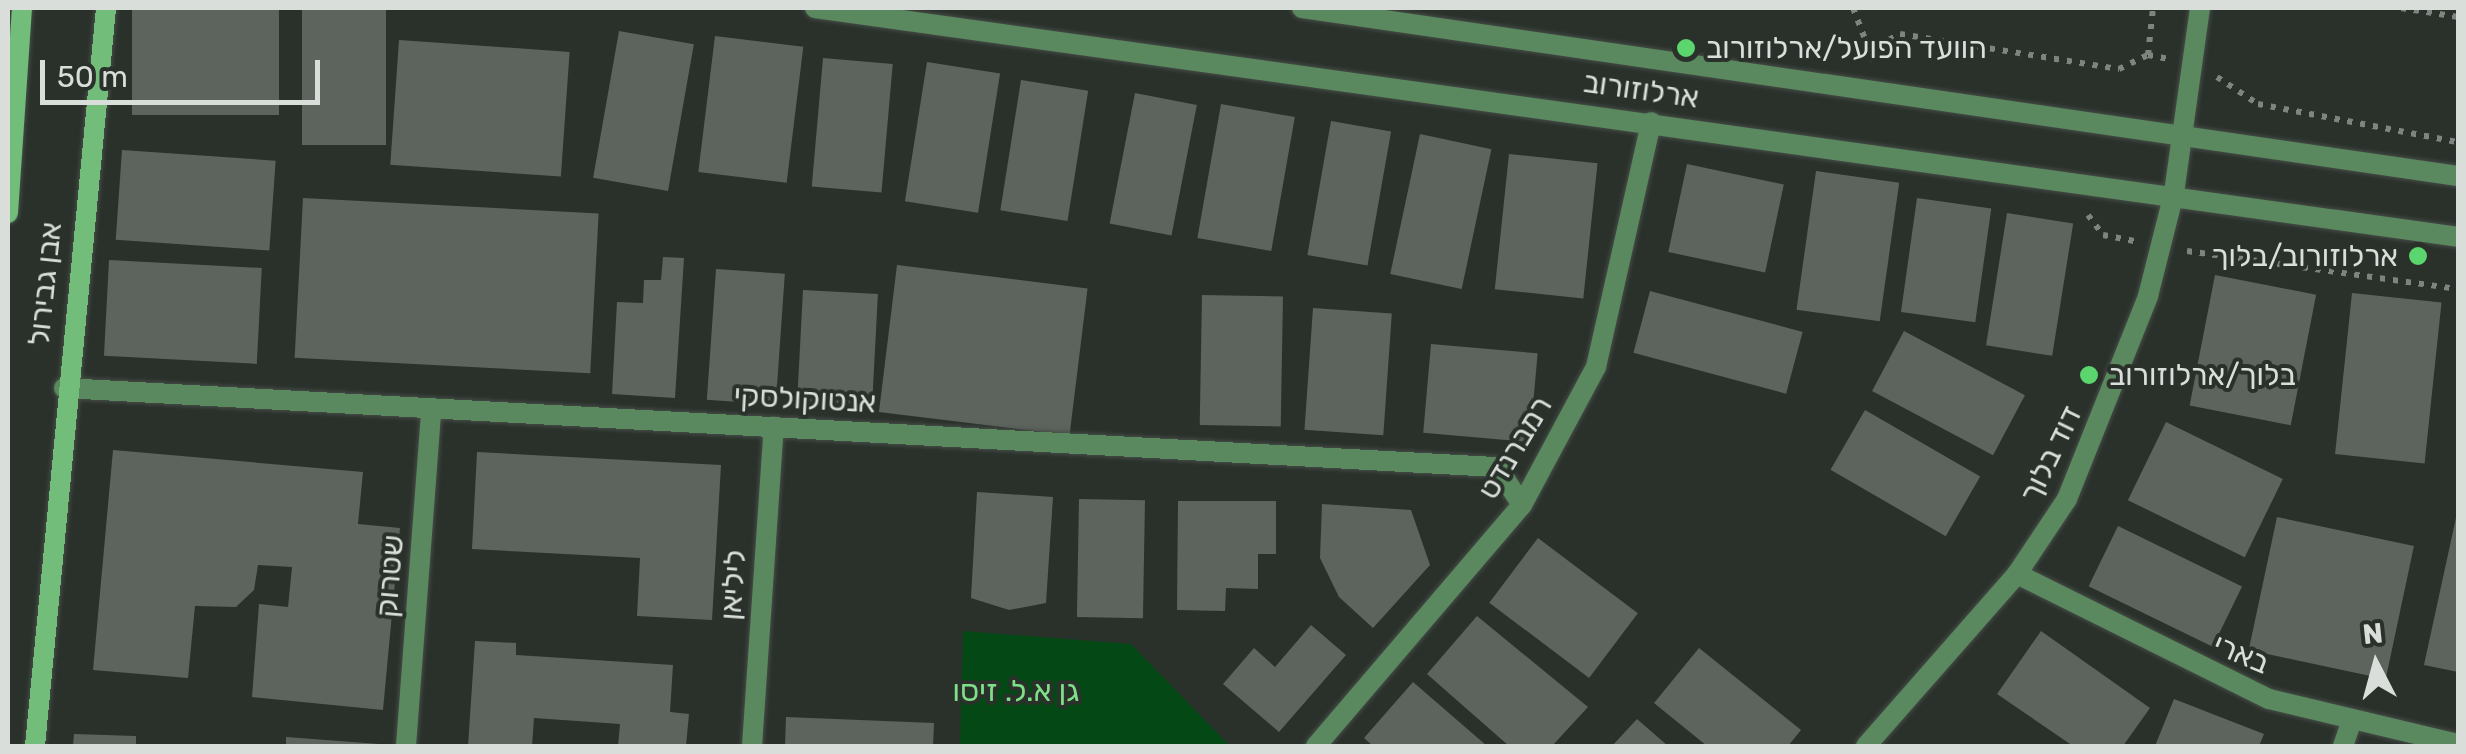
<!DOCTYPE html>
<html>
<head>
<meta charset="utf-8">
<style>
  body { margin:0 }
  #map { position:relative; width:2466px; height:754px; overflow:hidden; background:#2a312b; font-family:Rubik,Heebo,sans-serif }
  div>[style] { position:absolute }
  .green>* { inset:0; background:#034815 }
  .building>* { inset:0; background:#5d645d; transform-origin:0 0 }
  .path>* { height:6px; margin-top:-3px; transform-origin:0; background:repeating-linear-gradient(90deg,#7e847f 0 5px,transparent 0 13px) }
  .roads { filter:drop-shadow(0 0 2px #464d47) drop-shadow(0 0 2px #464d47) }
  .minor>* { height:20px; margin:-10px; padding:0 10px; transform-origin:10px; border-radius:10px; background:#5b895f }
  .tertiary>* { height:20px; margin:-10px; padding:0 10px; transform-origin:10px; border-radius:10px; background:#5b895f }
  .secondary>* { height:20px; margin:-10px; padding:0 10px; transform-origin:10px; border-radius:10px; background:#71bd79 }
  .dots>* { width:28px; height:28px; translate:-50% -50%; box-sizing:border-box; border:5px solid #2a312b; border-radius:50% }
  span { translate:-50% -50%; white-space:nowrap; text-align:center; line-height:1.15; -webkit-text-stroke:8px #2a312b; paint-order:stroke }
  .poi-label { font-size:30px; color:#dadeda }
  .left { translate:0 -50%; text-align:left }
  .right { translate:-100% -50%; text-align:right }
  .street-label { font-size:30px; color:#dadeda }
  .park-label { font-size:30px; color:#7fdf89 }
  .frame { position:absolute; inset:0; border:10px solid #dadeda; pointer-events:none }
  .north { position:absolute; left:2326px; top:614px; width:100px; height:100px; -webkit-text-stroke:8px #2a312b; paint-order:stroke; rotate:354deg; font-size:28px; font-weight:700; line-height:40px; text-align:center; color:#dadeda }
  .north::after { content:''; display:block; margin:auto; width:35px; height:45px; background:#dadeda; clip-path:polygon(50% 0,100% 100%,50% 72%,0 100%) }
  .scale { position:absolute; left:40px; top:60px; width:280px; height:45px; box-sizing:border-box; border:5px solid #dadeda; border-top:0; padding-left:12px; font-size:30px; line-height:35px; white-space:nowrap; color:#dadeda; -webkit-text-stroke:8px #2a312b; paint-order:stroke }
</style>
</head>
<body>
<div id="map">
  <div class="green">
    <div style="clip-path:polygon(963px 631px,1131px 644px,1230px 746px,960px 746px)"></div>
  </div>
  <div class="building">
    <div style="left:132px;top:8px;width:147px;height:107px"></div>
    <div style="left:302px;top:8px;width:84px;height:137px"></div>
    <div style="left:619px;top:31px;width:76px;height:149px;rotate:10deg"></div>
    <div style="left:715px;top:36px;width:89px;height:137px;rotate:7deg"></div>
    <div style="left:399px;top:40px;width:171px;height:125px;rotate:4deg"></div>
    <div style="left:823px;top:58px;width:70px;height:129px;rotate:5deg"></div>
    <div style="left:927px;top:62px;width:74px;height:141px;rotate:9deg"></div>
    <div style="left:1021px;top:80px;width:68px;height:132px;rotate:9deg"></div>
    <div style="left:1135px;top:93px;width:63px;height:133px;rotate:11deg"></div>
    <div style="left:1221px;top:104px;width:75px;height:136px;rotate:10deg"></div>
    <div style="left:1331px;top:121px;width:61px;height:136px;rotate:10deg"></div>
    <div style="left:1420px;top:134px;width:73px;height:143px;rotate:12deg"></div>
    <div style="left:122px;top:150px;width:154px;height:90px;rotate:4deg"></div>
    <div style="left:1509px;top:154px;width:89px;height:136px;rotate:6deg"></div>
    <div style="left:1687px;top:164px;width:99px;height:90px;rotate:12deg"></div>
    <div style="left:1816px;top:171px;width:84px;height:140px;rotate:8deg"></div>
    <div style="left:303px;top:198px;width:296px;height:160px;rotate:3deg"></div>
    <div style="left:1917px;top:198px;width:75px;height:115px;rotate:8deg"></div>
    <div style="left:2007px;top:213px;width:67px;height:134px;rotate:9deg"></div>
    <div style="clip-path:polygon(663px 257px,684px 258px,675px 398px,612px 394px,617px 302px,643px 303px,644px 280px,661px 280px)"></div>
    <div style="left:109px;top:260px;width:153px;height:96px;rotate:3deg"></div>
    <div style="left:897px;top:265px;width:192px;height:148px;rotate:7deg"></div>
    <div style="left:716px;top:269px;width:69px;height:131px;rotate:4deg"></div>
    <div style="left:2215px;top:275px;width:103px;height:133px;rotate:11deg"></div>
    <div style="left:803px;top:290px;width:75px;height:111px;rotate:3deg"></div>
    <div style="left:1650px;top:291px;width:158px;height:64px;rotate:15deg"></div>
    <div style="left:2352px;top:293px;width:90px;height:162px;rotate:6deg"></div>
    <div style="left:1202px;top:295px;width:81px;height:130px;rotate:1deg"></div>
    <div style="left:1313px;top:308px;width:79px;height:122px;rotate:4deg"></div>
    <div style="left:1904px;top:331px;width:137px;height:68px;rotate:28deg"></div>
    <div style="left:1431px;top:344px;width:107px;height:89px;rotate:5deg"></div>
    <div style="left:1865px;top:410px;width:133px;height:69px;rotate:30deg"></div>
    <div style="left:2166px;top:422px;width:130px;height:87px;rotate:26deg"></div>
    <div style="clip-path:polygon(113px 450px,363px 472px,358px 524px,400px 528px,383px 710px,252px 697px,259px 604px,288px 607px,292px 567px,258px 565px,254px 590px,236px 607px,195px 606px,188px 678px,93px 670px)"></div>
    <div style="clip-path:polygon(477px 452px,721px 465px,712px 620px,637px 616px,640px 558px,472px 549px)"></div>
    <div style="clip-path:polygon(977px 492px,1053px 497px,1046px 603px,1009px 610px,971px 598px)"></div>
    <div style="left:1079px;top:499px;width:66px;height:118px;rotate:1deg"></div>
    <div style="clip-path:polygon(1178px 501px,1276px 501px,1276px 554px,1258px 554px,1258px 589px,1226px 588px,1225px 611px,1177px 610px)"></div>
    <div style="clip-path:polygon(1322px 504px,1411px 510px,1430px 565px,1373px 628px,1339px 597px,1320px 558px)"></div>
    <div style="clip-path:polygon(2457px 513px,2458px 513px,2458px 672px,2424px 665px)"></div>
    <div style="left:2277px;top:517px;width:140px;height:136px;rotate:12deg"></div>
    <div style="left:2118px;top:526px;width:138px;height:67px;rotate:26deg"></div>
    <div style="left:1538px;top:538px;width:125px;height:81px;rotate:37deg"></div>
    <div style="clip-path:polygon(1477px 616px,1588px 707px,1552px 746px,1509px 746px,1427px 674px)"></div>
    <div style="clip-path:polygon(1311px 625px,1346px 655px,1279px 732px,1223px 684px,1254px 648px,1275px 667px)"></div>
    <div style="clip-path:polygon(2041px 631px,2150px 708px,2123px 746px,2073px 746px,1997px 694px)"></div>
    <div style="clip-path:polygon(475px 641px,516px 643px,516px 655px,673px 665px,670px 712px,689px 714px,686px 746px,618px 746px,620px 724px,534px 718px,532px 746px,468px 746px)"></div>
    <div style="clip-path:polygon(1699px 648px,1801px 730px,1788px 746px,1707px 746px,1654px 703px)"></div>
    <div style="clip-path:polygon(1413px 682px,1487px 746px,1373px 746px,1364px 738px)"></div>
    <div style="clip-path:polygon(2174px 699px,2264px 734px,2259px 746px,2155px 746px)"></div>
    <div style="clip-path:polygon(786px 717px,934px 723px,933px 746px,785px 746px)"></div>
    <div style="clip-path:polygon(1637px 719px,1668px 746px,1612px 746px)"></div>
    <div style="clip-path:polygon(74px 734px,136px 736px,136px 746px,73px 746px)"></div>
    <div style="clip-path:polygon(286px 737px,379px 744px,379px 746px,286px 746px)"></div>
  </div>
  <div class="path">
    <div style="left:1853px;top:8px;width:61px;rotate:68.9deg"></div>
    <div style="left:2401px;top:8px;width:58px;rotate:9deg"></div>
    <div style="left:2148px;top:55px;width:47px;rotate:-83.9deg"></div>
    <div style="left:1855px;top:58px;width:51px;rotate:-28.1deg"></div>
    <div style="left:1900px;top:34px;width:222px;rotate:9.1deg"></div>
    <div style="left:2119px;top:69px;width:32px;rotate:-26deg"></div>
    <div style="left:2148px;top:55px;width:20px;rotate:11deg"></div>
    <div style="left:2217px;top:77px;width:49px;rotate:33.4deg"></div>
    <div style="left:2258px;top:104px;width:204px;rotate:10.8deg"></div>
    <div style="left:2088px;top:215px;width:25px;rotate:53deg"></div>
    <div style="left:2103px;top:235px;width:33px;rotate:11deg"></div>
    <div style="left:2187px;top:251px;width:274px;rotate:8deg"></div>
  </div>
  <div class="roads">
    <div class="minor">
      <div style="left:64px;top:388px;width:1435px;rotate:3.16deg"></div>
      <div style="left:1497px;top:467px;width:45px;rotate:56.7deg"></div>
      <div style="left:2017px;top:574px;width:281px;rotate:26.4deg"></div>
      <div style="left:2269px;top:699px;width:194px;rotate:13.4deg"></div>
      <div style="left:406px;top:746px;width:337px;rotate:-85.7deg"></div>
      <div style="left:752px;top:746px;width:320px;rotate:-86.1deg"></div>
      <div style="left:1316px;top:746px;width:317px;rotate:-49.5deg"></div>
      <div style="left:1522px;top:505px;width:157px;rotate:-61.8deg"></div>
      <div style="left:1596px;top:367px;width:251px;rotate:-77.3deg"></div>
      <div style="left:2343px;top:746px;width:24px;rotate:-71deg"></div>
    </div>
    <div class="tertiary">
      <div style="left:815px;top:8px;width:1659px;rotate:7.93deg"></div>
      <div style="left:1302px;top:8px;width:1168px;rotate:8.27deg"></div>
      <div style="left:1866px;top:746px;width:229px;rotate:-48.7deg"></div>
      <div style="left:2017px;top:574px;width:90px;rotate:-56.3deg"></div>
      <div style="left:2067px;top:499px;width:219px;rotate:-68.2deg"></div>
      <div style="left:2148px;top:296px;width:106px;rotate:-75.8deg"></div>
      <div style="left:2174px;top:193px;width:187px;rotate:-82deg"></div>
    </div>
    <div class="secondary">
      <div style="left:8px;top:213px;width:205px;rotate:-86.1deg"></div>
      <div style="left:35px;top:746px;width:741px;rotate:-84.5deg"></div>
    </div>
  </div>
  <div class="dots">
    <div style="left:1686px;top:48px;background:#5bd56d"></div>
    <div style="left:2418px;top:256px;background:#5bd56d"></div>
    <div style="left:2089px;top:375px;background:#5bd56d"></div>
  </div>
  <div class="poi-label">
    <span class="left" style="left:1706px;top:48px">הוועד הפועל/ארלוזורוב</span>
    <span class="right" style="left:2398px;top:256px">ארלוזורוב/בלוך</span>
    <span class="left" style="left:2109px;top:375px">בלוך/ארלוזורוב</span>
  </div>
  <div class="street-label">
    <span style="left:1641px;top:90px;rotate:8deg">ארלוזורוב</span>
    <span style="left:45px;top:284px;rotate:-84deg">אבן גבירול</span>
    <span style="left:805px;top:399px;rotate:3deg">אנטוקולסקי</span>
    <span style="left:1515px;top:448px;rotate:-59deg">רמברנדט</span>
    <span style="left:2051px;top:454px;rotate:-64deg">דוד בלוך</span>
    <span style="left:390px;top:576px;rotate:-85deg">שטרוק</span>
    <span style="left:733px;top:585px;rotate:-86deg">ליליאן</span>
    <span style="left:2241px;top:654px;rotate:23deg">בארי</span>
  </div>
  <div class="park-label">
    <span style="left:1016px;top:691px">גן א.ל. זיסו</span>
  </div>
  <div class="frame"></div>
  <div class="north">N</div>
  <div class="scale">50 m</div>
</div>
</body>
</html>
